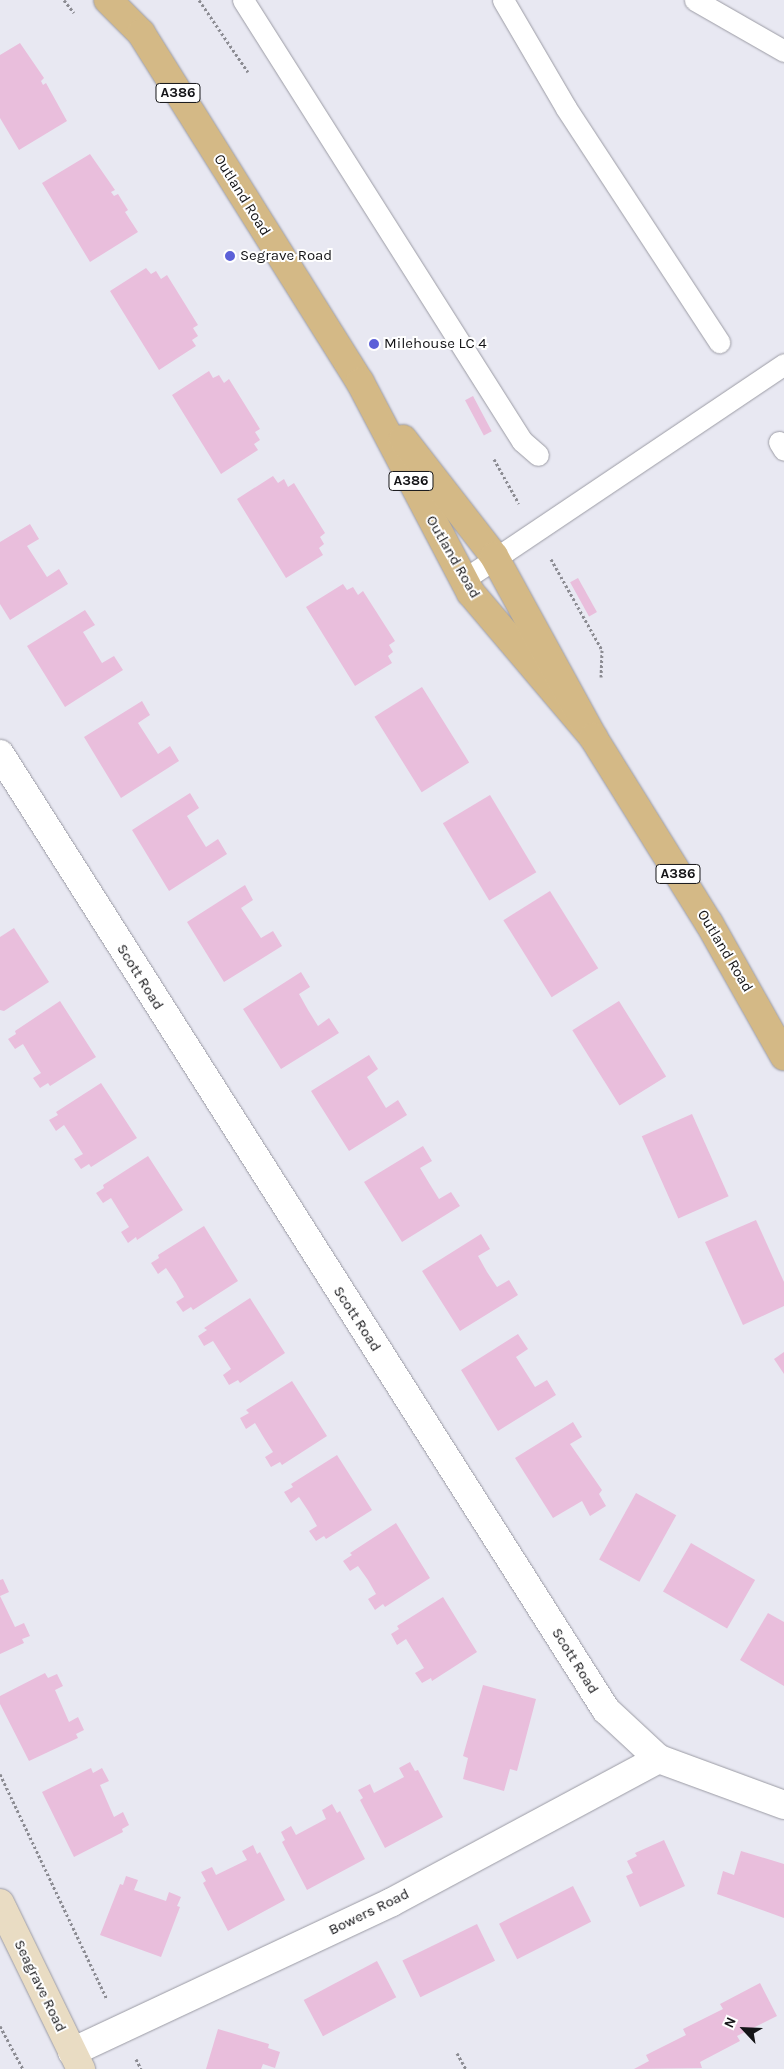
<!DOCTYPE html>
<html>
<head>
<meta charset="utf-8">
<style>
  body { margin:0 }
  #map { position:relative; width:784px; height:2069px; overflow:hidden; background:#e8e8f2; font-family:Karla,sans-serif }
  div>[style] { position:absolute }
  .building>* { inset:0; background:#e9bedc; transform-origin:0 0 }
  .path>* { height:3px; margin-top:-1.5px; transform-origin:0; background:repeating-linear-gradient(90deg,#8c8c93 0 2.5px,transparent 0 5px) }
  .roads { filter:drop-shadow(0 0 1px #9b9ba4) drop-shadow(0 0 1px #9b9ba4) }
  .lane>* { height:21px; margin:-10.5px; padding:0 10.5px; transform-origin:10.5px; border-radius:10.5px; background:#fff }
  .street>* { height:28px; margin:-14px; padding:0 14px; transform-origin:14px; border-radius:14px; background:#fff }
  .secondary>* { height:28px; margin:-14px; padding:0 14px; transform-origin:14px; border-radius:14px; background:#e9dcc3 }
  .primary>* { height:28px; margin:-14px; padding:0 14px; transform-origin:14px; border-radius:14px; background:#d4b986 }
  .dots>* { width:14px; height:14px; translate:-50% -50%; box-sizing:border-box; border:2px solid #fff; border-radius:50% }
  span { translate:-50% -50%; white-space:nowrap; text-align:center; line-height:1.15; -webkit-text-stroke:4px #fff; paint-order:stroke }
  .shield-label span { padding:1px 4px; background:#fff; border:1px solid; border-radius:4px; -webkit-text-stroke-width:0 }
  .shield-label { font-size:14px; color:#141417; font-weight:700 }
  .street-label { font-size:15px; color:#141417 }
  .poi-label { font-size:15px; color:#141417 }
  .left { translate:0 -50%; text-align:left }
  .north { position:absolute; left:719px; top:2004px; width:50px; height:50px; -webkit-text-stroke:4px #fff; paint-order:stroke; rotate:295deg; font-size:14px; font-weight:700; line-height:20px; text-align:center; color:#141417 }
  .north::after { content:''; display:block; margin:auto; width:18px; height:22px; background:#141417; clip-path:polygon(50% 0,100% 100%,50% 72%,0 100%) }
</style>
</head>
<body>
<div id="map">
  <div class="building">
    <div style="clip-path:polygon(20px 43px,44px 78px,41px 81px,43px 85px,46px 83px,67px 121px,19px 150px,0 118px,0 55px)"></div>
    <div style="clip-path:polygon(90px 154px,115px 190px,111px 192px,114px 196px,118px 194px,128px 210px,125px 212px,138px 232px,90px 262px,42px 183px)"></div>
    <div style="clip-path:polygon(146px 268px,151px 274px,156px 271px,161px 279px,167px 275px,198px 325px,193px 328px,198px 336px,192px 340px,196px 346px,159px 370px,110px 291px)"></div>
    <div style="clip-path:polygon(209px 371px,213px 378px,219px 375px,224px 383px,229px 379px,260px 429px,255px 432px,260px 440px,254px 444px,258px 450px,221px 474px,172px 395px)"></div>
    <div style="left:473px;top:396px;width:40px;height:9px;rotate:62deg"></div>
    <div style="clip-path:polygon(273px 476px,278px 483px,284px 479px,288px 487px,294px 483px,325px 533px,320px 537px,324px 544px,319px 548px,323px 555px,286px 578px,237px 499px)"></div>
    <div style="clip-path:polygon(30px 524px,39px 539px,27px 546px,47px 577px,59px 569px,68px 584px,10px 620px,0 604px,0 542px)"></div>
    <div style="left:578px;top:578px;width:39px;height:9px;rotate:61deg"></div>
    <div style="clip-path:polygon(343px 584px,347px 590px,353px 587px,358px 595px,363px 591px,395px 641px,389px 645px,393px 652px,388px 656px,392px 663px,355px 686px,306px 607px)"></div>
    <div style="clip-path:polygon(85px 610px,95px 625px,83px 632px,102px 663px,114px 656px,123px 670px,65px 707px,27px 646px)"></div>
    <div style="left:422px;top:687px;width:89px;height:56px;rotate:58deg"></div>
    <div style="clip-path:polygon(142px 701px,150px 715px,138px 723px,158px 754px,170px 746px,179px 761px,121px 798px,84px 737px)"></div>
    <div style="clip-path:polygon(190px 793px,199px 808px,187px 816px,196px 831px,206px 847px,218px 839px,227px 854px,169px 891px,132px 830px)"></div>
    <div style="left:490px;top:795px;width:90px;height:55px;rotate:59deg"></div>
    <div style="clip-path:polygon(245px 885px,253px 900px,241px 908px,261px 938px,273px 931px,282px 946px,224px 982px,187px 922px)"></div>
    <div style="left:550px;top:891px;width:91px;height:55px;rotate:58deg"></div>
    <div style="clip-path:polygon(14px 928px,49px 982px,4px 1011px,0 1010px,0 937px)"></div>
    <div style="clip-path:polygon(301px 972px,310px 987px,299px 994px,308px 1010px,318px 1026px,329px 1018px,339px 1033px,281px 1069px,243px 1009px)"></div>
    <div style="clip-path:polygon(60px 1001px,96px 1057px,50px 1086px,48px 1083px,40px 1088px,33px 1078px,41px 1073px,32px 1059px,23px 1044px,15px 1049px,8px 1039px,16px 1034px,15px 1031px)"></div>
    <div style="left:619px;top:1001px;width:89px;height:55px;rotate:58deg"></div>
    <div style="clip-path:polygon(369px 1055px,378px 1069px,367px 1077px,386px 1108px,398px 1100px,407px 1115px,349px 1151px,311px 1091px)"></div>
    <div style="clip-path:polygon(101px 1083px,137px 1138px,91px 1167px,89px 1164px,81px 1169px,74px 1159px,83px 1154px,74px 1140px,64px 1125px,56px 1131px,49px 1120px,58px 1115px,56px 1112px)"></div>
    <div style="left:692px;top:1114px;width:90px;height:55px;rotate:66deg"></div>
    <div style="clip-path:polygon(423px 1146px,432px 1161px,420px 1168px,429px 1183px,439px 1199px,451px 1192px,460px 1206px,402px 1242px,364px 1182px)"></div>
    <div style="clip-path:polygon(148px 1156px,183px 1210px,137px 1240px,136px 1237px,128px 1243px,121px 1232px,129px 1227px,111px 1198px,103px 1203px,96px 1193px,104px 1188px,103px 1185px)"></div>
    <div style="clip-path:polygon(756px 1220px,784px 1282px,784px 1306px,743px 1325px,705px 1242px)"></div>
    <div style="clip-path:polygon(204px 1226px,238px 1281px,193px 1310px,191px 1307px,183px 1312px,176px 1302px,184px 1297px,176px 1283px,166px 1268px,158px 1274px,151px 1263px,159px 1258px,158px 1255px)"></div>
    <div style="clip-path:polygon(481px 1234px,490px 1249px,478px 1256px,487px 1272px,497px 1287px,509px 1280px,518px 1295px,460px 1331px,422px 1271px)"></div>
    <div style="clip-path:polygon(250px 1298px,285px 1353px,240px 1383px,238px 1380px,229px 1385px,223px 1375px,231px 1369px,213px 1341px,204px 1346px,198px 1336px,207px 1330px,204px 1328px)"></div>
    <div style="clip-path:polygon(518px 1334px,528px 1349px,516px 1357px,535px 1387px,547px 1380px,556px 1395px,498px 1431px,461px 1370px)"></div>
    <div style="clip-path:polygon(784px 1352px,784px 1374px,774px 1359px)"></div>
    <div style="clip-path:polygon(292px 1381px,327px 1436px,282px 1465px,280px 1462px,271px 1467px,265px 1457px,273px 1452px,264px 1438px,255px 1423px,246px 1429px,240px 1418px,249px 1413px,246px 1410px)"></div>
    <div style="clip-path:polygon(573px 1422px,582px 1437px,570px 1444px,602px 1490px,599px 1494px,606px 1506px,590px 1516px,582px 1501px,553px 1518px,515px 1458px)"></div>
    <div style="clip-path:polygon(337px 1455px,372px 1510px,326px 1539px,324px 1536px,316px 1541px,309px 1531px,317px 1526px,309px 1512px,299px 1497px,291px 1503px,284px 1492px,293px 1487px,291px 1484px)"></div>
    <div style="left:636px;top:1493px;width:46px;height:76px;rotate:29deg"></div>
    <div style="clip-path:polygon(396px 1523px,430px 1578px,385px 1607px,383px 1604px,375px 1610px,368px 1599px,376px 1594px,368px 1580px,358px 1566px,350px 1571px,343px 1561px,352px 1555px,350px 1553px)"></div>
    <div style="left:691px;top:1543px;width:74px;height:56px;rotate:30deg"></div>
    <div style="clip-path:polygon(3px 1579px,9px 1592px,0 1596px,15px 1627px,24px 1623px,30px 1636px,22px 1639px,24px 1643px,0 1654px,0 1580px)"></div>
    <div style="clip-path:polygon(443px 1597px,477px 1652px,432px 1681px,431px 1678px,422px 1683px,415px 1673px,424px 1668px,406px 1639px,397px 1645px,391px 1634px,399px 1629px,397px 1626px)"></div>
    <div style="clip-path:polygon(768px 1613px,784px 1622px,784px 1686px,740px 1660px)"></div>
    <div style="clip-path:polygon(45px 1673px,48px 1678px,57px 1674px,63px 1686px,55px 1690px,69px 1722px,78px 1717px,84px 1730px,76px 1734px,78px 1738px,29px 1761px,0 1704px,0 1696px)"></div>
    <div style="clip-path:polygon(483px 1685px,536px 1699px,517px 1771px,510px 1769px,504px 1791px,463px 1779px,468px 1758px,463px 1756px)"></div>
    <div style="clip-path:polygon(410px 1762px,415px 1771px,418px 1770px,443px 1817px,385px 1848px,360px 1800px,363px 1798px,358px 1790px,370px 1784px,374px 1793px,404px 1777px,399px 1768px)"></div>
    <div style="clip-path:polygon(91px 1768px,93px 1773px,102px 1768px,109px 1781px,100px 1785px,114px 1817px,123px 1812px,129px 1825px,122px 1829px,123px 1832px,74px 1857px,42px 1792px)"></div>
    <div style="clip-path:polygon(332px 1804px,337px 1813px,340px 1811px,365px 1859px,307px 1890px,282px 1842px,285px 1840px,281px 1832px,291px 1826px,296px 1835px,326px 1819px,322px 1810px)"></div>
    <div style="clip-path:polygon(664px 1840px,685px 1886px,640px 1907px,626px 1876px,633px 1873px,627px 1861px,637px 1856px,635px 1853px)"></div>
    <div style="clip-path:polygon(253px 1845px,257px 1854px,260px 1852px,285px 1900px,228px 1931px,203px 1883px,206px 1881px,201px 1872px,212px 1867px,216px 1875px,247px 1860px,242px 1851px)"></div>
    <div style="clip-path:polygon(741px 1851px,784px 1864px,784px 1918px,717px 1894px,723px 1871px,734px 1875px)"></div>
    <div style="clip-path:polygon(126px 1876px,138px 1880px,134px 1890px,166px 1901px,169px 1892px,181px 1897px,177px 1906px,180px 1907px,161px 1957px,100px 1935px,120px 1884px,123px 1885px)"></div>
    <div style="left:573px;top:1886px;width:40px;height:83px;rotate:63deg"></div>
    <div style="left:477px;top:1924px;width:41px;height:83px;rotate:64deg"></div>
    <div style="left:377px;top:1961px;width:41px;height:83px;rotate:62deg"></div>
    <div style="clip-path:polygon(760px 1983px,777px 2016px,737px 2036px,740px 2041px,700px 2062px,702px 2068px,634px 2069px,649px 2061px,646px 2055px,686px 2035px,683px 2029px,723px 2009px,720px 2004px)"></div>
    <div style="clip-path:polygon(218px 2029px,269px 2044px,268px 2048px,280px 2052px,275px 2068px,263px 2064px,261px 2069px,206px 2069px)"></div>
  </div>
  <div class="path">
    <div style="left:64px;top:0;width:16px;rotate:52deg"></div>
    <div style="left:199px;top:0;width:87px;rotate:55.8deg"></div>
    <div style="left:494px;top:459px;width:51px;rotate:60.9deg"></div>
    <div style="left:551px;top:559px;width:104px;rotate:60.7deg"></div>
    <div style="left:602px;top:650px;width:27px;rotate:92deg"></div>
    <div style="left:0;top:1774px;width:249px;rotate:64.6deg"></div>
    <div style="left:0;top:2026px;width:49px;rotate:61.9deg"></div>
    <div style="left:457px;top:2053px;width:18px;rotate:61deg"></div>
    <div style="left:136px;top:2059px;width:11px;rotate:63deg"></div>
  </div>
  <div class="roads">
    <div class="lane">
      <div style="left:243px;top:0;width:522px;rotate:57.68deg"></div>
      <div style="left:522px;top:441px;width:21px;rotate:41deg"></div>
      <div style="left:503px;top:0;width:125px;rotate:59.7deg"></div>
      <div style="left:566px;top:108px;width:280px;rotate:56.8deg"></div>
      <div style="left:695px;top:0;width:103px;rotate:29.8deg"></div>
      <div style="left:779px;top:442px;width:9px;rotate:58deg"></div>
      <div style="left:463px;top:580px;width:387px;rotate:-33.9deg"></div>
    </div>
    <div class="street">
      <div style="left:0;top:754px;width:1132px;rotate:57.63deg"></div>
      <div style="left:606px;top:1710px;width:72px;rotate:42.8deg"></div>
      <div style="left:659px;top:1759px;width:133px;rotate:20.2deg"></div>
      <div style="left:72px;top:2052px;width:353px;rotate:-25.1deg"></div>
      <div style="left:392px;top:1902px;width:303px;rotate:-28.2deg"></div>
    </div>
    <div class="secondary">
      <div style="left:0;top:1903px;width:185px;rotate:64deg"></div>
    </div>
    <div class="primary">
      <div style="left:108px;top:0;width:47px;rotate:45deg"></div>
      <div style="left:141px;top:33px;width:412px;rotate:57.9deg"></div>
      <div style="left:360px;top:382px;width:238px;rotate:62.3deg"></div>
      <div style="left:471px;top:593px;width:189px;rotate:49.7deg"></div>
      <div style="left:403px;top:439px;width:148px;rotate:52.1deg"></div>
      <div style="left:494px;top:556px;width:206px;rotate:61.3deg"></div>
      <div style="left:593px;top:737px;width:219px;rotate:58.1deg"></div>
      <div style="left:709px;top:923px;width:153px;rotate:60.6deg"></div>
    </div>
  </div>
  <div class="dots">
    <div style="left:230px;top:256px;background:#5c60d8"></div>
    <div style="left:374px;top:344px;background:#5c60d8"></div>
  </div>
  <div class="shield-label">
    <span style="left:178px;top:93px">A386</span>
    <span style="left:411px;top:481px">A386</span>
    <span style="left:678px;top:874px">A386</span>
  </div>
  <div class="street-label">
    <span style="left:242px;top:195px;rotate:58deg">Outland Road</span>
    <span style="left:453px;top:557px;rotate:60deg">Outland Road</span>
    <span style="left:725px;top:951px;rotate:59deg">Outland Road</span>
    <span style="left:140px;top:977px;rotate:58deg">Scott Road</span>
    <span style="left:357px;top:1319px;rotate:57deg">Scott Road</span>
    <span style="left:575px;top:1661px;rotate:58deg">Scott Road</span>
    <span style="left:369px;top:1912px;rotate:-26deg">Bowers Road</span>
    <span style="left:40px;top:1986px;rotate:64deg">Seagrave Road</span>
  </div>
  <div class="poi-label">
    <span class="left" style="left:240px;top:256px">Segrave Road</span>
    <span class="left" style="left:384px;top:344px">Milehouse LC 4</span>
  </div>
  <div class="north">N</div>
</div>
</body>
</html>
